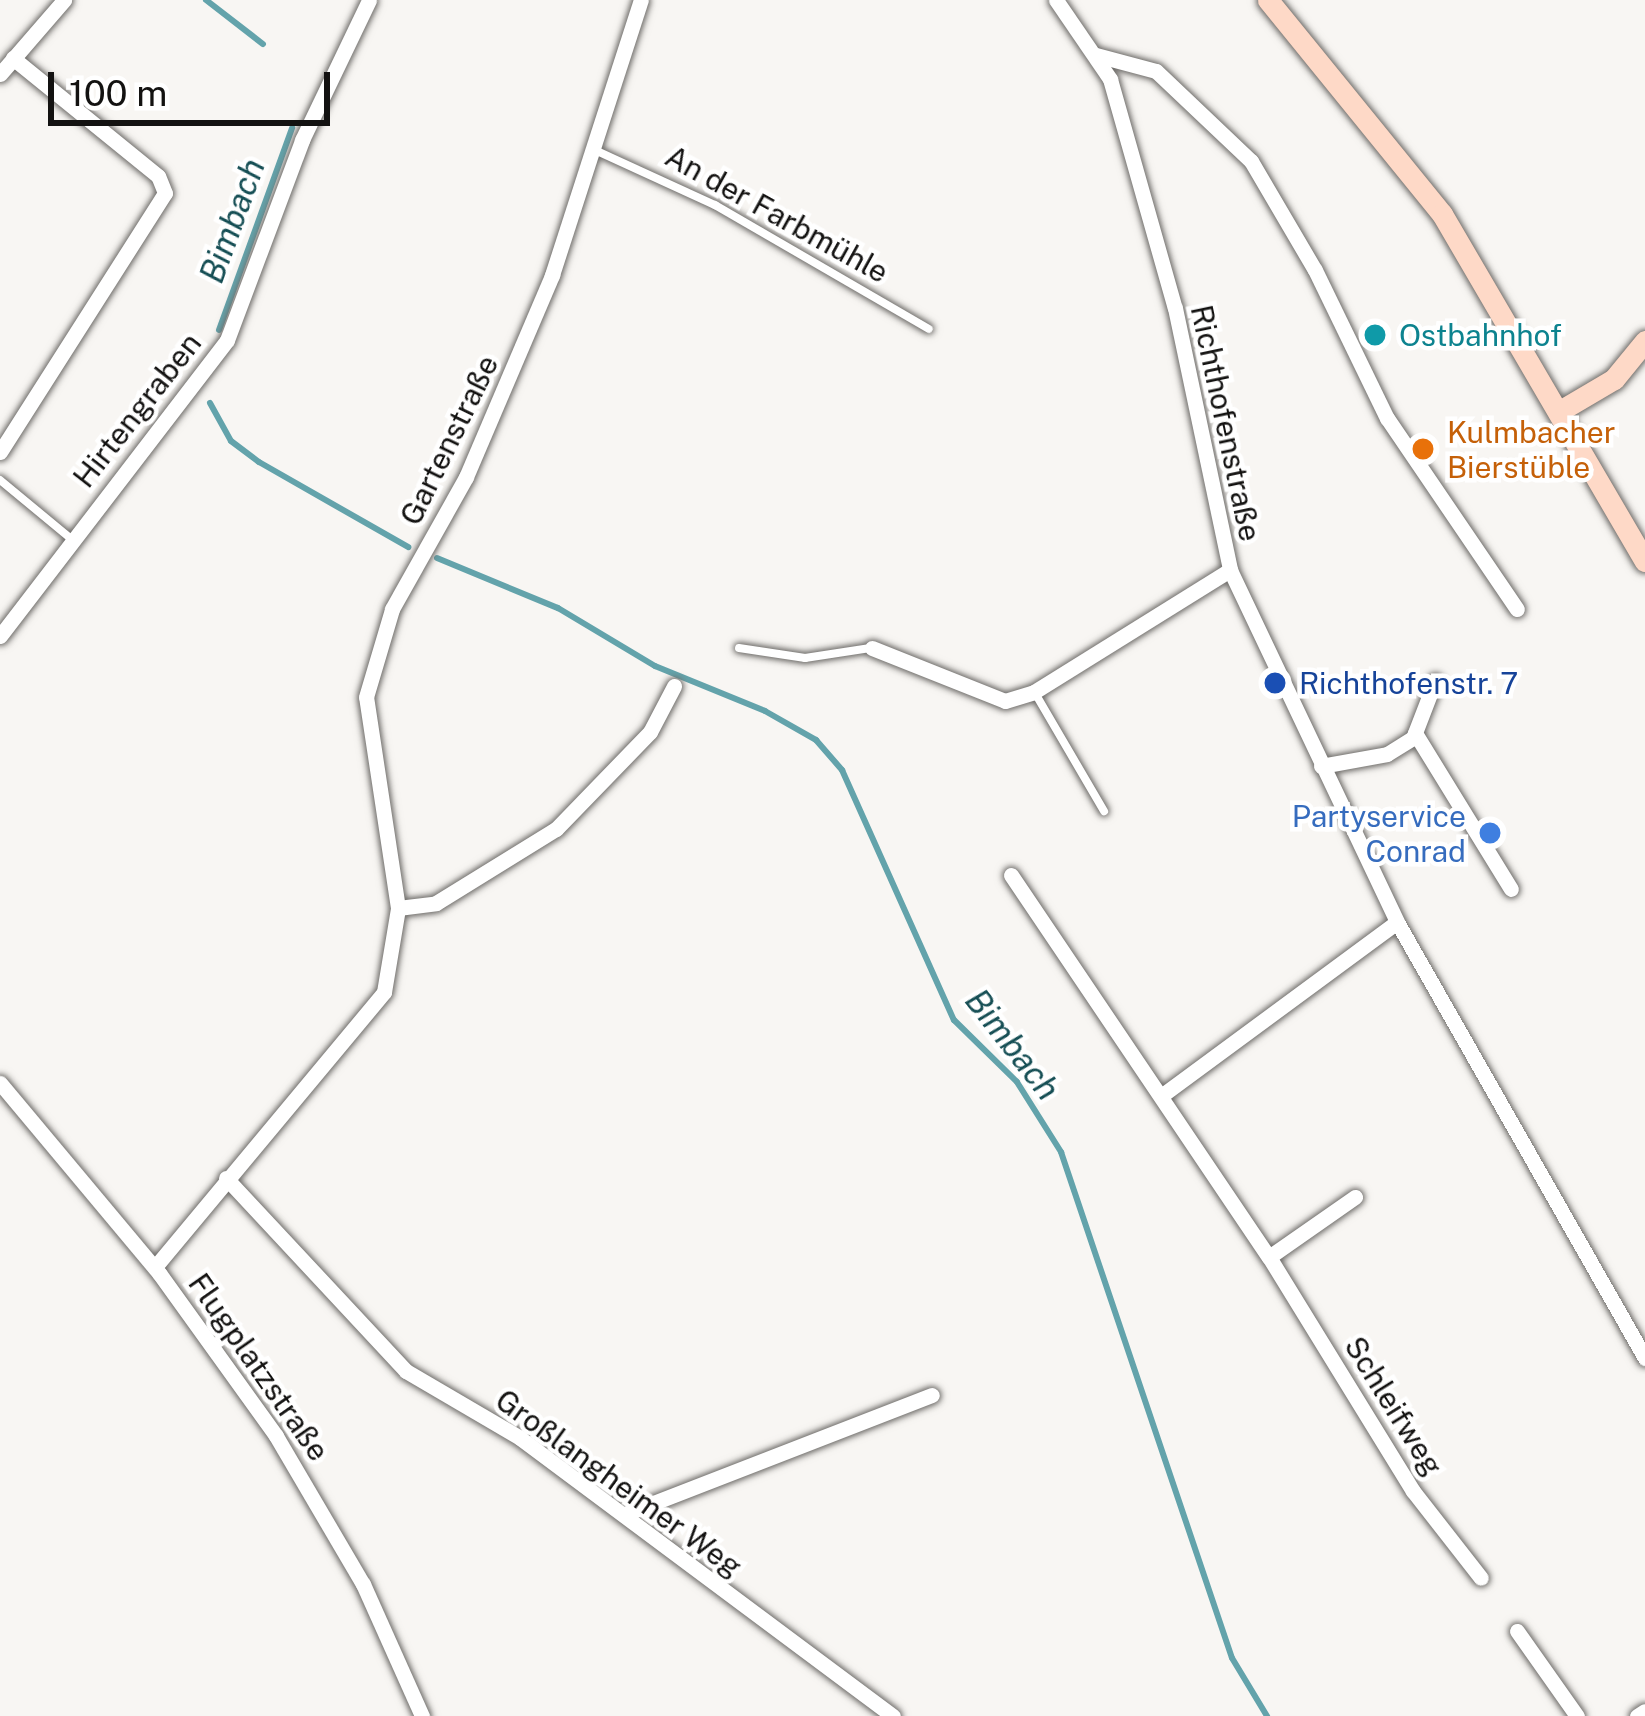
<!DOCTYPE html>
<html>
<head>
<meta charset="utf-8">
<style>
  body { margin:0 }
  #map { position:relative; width:1645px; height:1716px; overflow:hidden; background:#f8f6f3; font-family:"Public Sans",sans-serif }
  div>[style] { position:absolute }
  .stream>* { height:6px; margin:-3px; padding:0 3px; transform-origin:3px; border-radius:3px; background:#63a3ab }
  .roads { filter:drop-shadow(0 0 3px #6e6c69) drop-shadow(0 0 3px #6e6c69) }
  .lane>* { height:8px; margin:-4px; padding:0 4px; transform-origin:4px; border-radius:4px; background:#fff }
  .street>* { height:15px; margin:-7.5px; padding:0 7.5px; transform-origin:7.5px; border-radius:7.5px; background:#fff }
  .secondary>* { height:21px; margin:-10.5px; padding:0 10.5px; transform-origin:10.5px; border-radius:10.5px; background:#fed9c7 }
  .dots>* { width:33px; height:33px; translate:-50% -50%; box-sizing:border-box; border:6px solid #fff; border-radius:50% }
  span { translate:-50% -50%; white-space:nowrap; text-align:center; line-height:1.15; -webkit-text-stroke:9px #fff; paint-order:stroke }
  .street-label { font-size:30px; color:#131211 }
  .culture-label { font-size:30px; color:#0d838f }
  .left { translate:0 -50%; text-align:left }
  .food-label { font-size:30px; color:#c56008 }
  .transit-label { font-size:30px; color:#164399 }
  .shop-label { font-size:30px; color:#366cbe }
  .right { translate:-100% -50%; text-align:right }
  .water-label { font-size:33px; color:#154e54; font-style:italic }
  .scale { position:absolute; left:48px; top:72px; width:282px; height:54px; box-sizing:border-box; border:6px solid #131211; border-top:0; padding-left:15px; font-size:36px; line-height:42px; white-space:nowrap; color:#131211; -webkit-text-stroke:9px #fff; paint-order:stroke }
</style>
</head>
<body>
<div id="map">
  <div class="stream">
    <div style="left:206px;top:0;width:72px;rotate:37.7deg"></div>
    <div style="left:219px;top:330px;width:215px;rotate:-70.1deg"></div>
    <div style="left:210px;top:403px;width:43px;rotate:61.1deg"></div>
    <div style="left:231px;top:441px;width:35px;rotate:37deg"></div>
    <div style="left:259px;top:462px;width:172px;rotate:29.7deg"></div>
    <div style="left:437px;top:558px;width:131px;rotate:22.5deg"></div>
    <div style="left:558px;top:608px;width:113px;rotate:30.9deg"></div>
    <div style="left:655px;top:666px;width:119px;rotate:22.2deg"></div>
    <div style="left:765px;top:711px;width:59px;rotate:29.6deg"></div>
    <div style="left:816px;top:740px;width:40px;rotate:49deg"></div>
    <div style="left:842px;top:770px;width:274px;rotate:65.9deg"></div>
    <div style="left:954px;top:1020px;width:88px;rotate:44.5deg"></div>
    <div style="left:1017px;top:1082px;width:83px;rotate:57.8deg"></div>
    <div style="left:1061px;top:1152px;width:534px;rotate:71.33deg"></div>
    <div style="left:1232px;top:1658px;width:68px;rotate:58.9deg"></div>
  </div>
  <div class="roads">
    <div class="lane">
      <div style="left:597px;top:151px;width:130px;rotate:24.6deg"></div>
      <div style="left:715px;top:205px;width:247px;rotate:30.1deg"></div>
      <div style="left:0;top:480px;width:91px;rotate:39.6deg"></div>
      <div style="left:739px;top:648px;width:67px;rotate:8.6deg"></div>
      <div style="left:805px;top:658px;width:66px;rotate:-8.7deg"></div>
      <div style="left:1035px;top:693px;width:137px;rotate:59.7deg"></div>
    </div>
    <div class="street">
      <div style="left:1056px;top:0;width:96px;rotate:55.6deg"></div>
      <div style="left:1110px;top:79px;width:238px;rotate:74.2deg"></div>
      <div style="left:1175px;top:308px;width:268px;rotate:78.1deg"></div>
      <div style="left:1230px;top:570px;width:390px;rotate:64.6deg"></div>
      <div style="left:1397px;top:922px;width:502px;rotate:60.37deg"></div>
      <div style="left:1096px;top:55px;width:62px;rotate:14.9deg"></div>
      <div style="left:1156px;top:71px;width:131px;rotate:43.5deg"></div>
      <div style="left:1251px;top:161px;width:126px;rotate:59.6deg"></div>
      <div style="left:1315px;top:270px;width:165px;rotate:64.1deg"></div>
      <div style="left:1387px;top:418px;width:231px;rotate:55.8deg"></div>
      <div style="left:0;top:74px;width:98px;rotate:-49.1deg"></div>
      <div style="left:0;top:452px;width:307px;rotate:-57.5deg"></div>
      <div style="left:165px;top:193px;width:18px;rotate:-112deg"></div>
      <div style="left:158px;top:176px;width:187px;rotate:-140.9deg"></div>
      <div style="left:0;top:636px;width:373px;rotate:-52.5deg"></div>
      <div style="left:227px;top:340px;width:214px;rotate:-69.4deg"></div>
      <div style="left:302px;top:140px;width:155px;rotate:-64.4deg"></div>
      <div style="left:872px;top:648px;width:143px;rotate:21.7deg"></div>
      <div style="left:1005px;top:701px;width:30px;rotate:-17deg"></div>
      <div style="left:1034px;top:692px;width:231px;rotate:-31.9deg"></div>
      <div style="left:1415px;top:733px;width:183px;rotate:58.4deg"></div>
      <div style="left:1321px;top:766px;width:67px;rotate:-10.3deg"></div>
      <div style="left:1387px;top:754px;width:31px;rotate:-32deg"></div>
      <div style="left:1413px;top:738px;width:61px;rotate:-68.9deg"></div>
      <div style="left:1011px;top:875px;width:461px;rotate:56deg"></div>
      <div style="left:1269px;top:1257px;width:275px;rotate:58.4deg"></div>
      <div style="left:1413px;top:1491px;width:110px;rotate:52deg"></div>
      <div style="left:398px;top:908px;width:38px;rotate:-7deg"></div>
      <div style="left:436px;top:903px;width:141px;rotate:-31.7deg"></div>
      <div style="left:556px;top:829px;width:135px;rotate:-45.9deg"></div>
      <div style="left:650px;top:732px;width:52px;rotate:-62.4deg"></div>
      <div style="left:0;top:1083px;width:248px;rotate:50.1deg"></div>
      <div style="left:159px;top:1273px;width:201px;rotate:54.3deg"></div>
      <div style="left:276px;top:1436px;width:172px;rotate:59.6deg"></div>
      <div style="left:363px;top:1584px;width:145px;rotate:65.9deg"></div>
      <div style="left:1161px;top:1096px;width:293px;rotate:-36.4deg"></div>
      <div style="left:226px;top:1178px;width:264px;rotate:47deg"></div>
      <div style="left:406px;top:1371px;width:132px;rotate:30.4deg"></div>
      <div style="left:520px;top:1438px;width:465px;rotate:36.7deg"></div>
      <div style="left:1269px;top:1257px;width:105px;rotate:-34.9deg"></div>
      <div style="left:155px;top:1267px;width:358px;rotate:-50.2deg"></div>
      <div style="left:384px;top:992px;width:85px;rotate:-80.5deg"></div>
      <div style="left:398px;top:908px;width:213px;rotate:-98.6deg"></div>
      <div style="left:366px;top:697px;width:92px;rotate:-73.5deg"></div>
      <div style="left:392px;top:609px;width:151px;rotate:-60.7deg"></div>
      <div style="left:466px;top:477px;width:220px;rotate:-66.9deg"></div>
      <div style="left:552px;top:275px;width:289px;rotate:-72.1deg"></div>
      <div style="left:625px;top:1514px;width:329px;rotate:-21.2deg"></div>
      <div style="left:1517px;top:1631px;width:104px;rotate:54.8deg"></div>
      <div style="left:1637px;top:1716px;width:9px;rotate:-32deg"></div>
    </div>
    <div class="secondary">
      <div style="left:1268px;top:0;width:276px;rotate:50.9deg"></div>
      <div style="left:1442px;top:214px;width:402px;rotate:59.7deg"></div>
      <div style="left:1558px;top:412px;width:65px;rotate:-30.5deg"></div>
      <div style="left:1614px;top:379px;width:49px;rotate:-50.8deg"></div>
    </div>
  </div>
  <div class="dots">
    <div style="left:1375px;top:335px;background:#0f9aa8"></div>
    <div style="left:1423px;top:449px;background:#e8710a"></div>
    <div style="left:1275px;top:683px;background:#1a4fb4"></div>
    <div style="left:1490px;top:833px;background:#3f7fe0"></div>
  </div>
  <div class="street-label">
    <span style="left:777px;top:214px;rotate:29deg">An der Farbmühle</span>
    <span style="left:137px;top:410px;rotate:-52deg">Hirtengraben</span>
    <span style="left:1226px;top:423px;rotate:78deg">Richthofenstraße</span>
    <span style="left:449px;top:440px;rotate:-64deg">Gartenstraße</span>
    <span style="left:259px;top:1367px;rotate:55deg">Flugplatzstraße</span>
    <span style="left:1394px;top:1406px;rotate:58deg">Schleifweg</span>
    <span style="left:619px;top:1483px;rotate:36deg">Großlangheimer Weg</span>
  </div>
  <div class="culture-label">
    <span class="left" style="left:1399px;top:335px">Ostbahnhof</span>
  </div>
  <div class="food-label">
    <span class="left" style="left:1447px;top:449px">Kulmbacher<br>Bierstüble</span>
  </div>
  <div class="transit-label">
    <span class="left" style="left:1299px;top:683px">Richthofenstr. 7</span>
  </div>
  <div class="shop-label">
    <span class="right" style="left:1466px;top:833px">Partyservice<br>Conrad</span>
  </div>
  <div class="water-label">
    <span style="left:233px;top:221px;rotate:-70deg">Bimbach</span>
    <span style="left:1012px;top:1045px;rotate:52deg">Bimbach</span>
  </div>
  <div class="scale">100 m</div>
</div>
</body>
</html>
